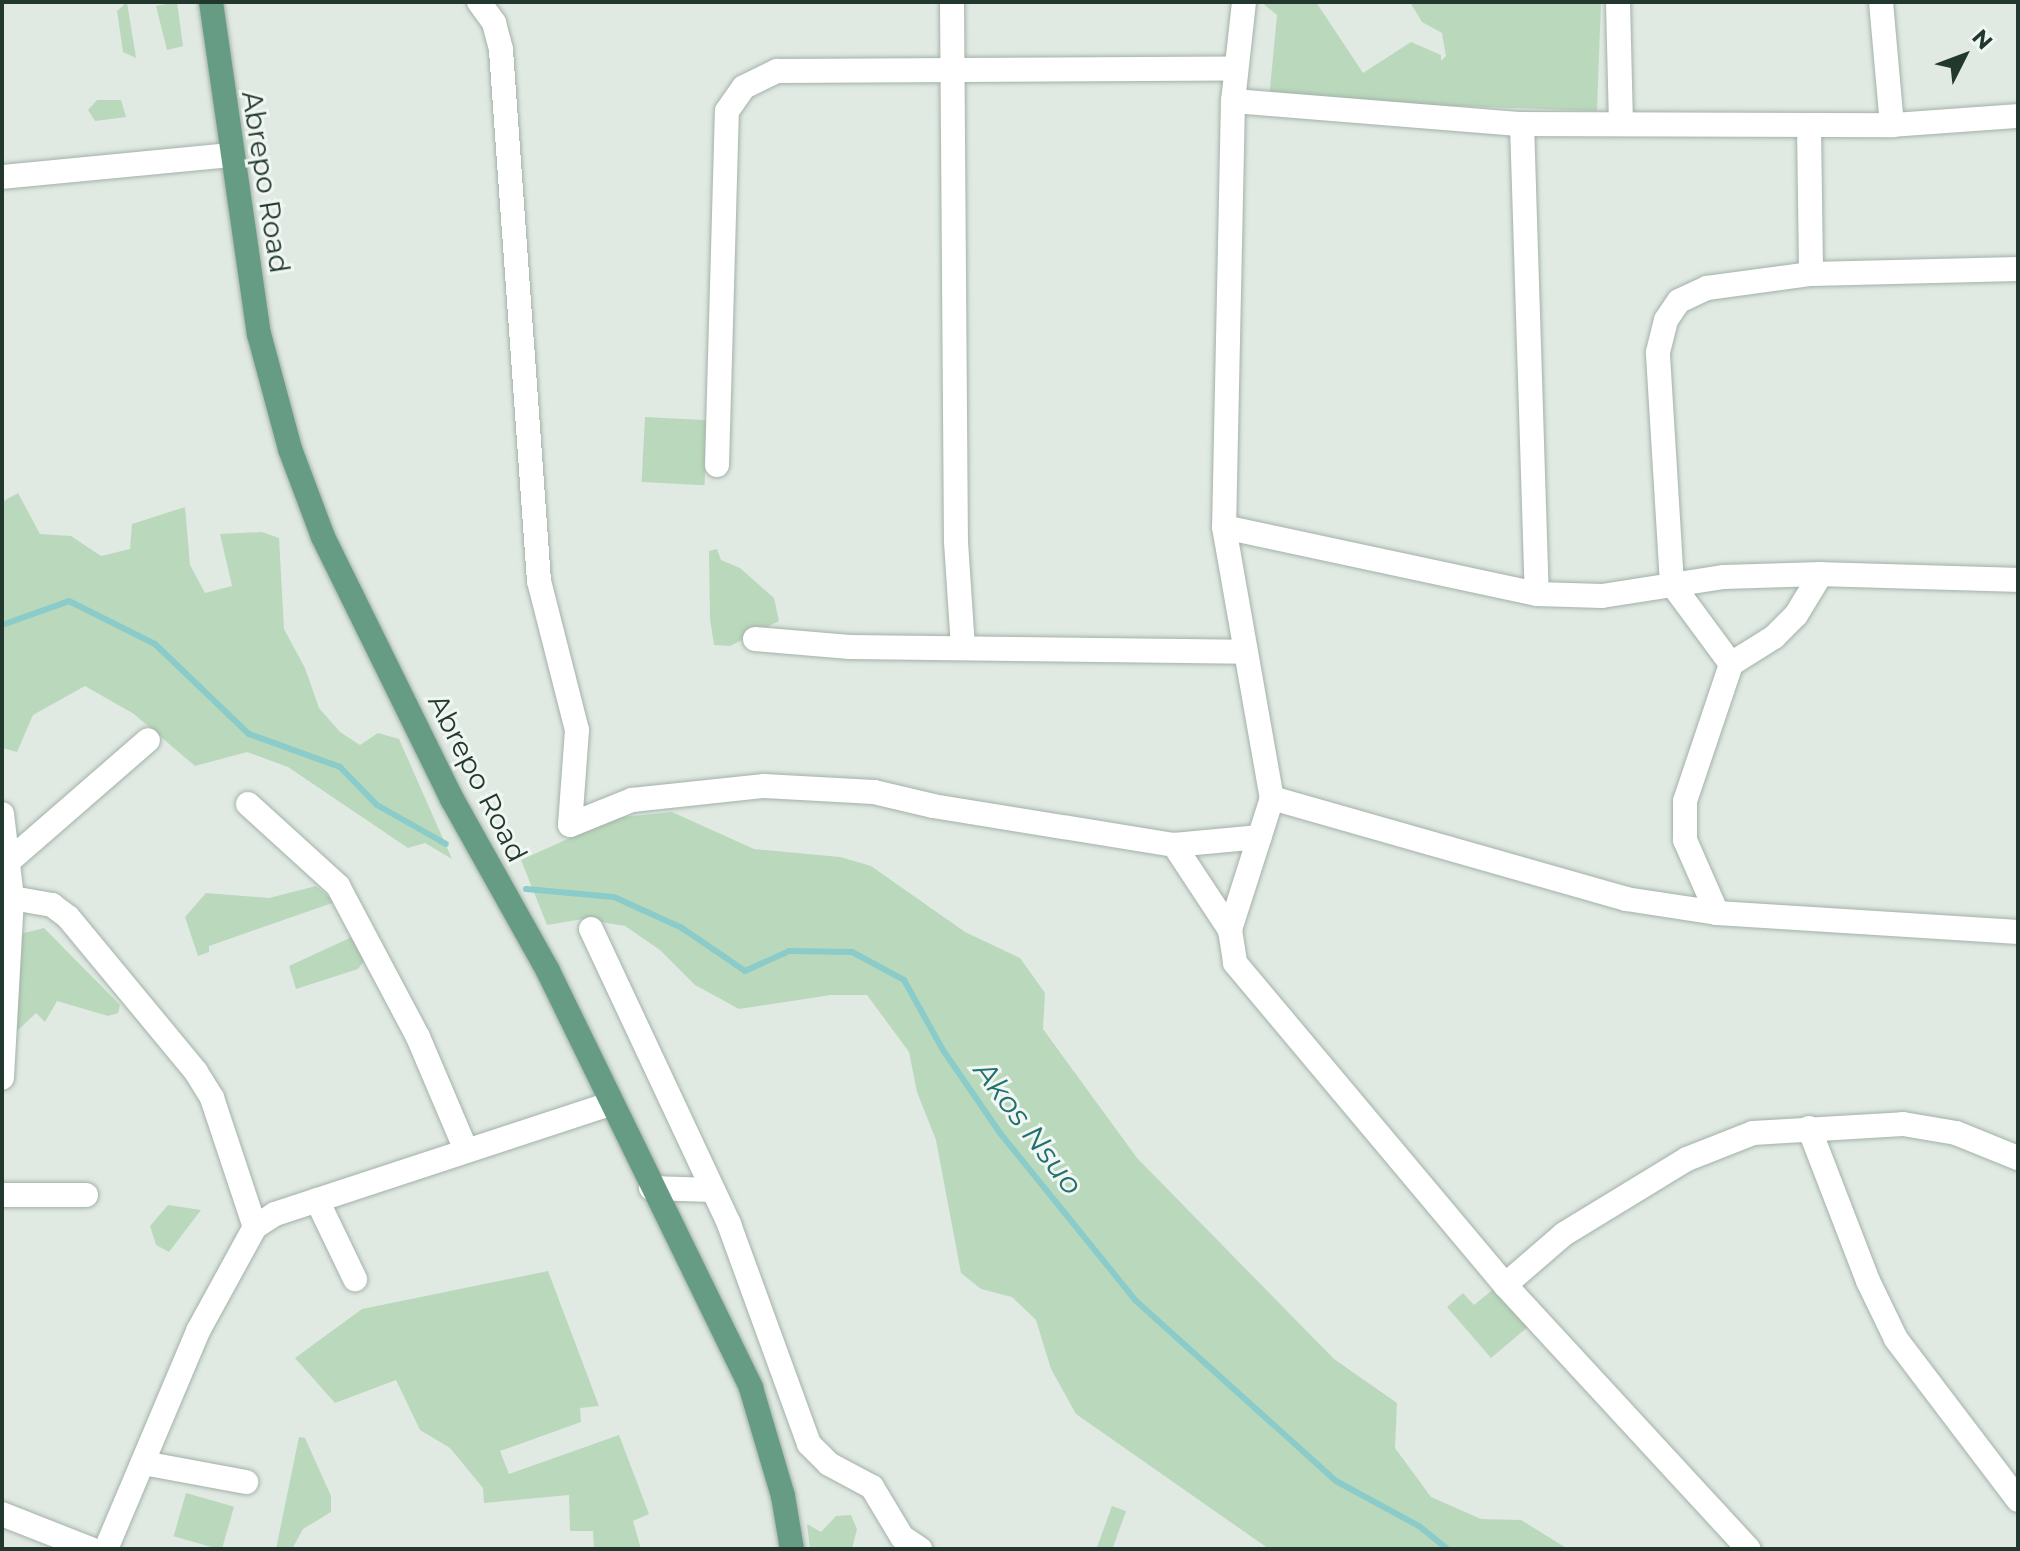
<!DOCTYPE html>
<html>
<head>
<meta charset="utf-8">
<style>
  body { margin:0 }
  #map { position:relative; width:2020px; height:1551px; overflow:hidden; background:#e0eae3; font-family:Montserrat,sans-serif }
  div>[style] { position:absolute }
  .green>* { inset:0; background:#bad9bc; transform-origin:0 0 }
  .stream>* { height:6px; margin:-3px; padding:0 3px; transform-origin:3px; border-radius:3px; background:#8bcbc9 }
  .roads { filter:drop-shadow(0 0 2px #a3b1a9) drop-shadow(0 0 2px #a3b1a9) }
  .minor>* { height:24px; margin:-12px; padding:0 12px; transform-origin:12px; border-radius:12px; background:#fff }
  .major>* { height:24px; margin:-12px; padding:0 12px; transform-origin:12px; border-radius:12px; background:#679c84 }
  span { translate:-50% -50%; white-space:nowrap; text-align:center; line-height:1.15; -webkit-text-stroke:6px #f0f6f2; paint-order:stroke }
  .street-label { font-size:28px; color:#22382e }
  .water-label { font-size:30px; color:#216f6e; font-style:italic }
  .frame { position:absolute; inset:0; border:4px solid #22382e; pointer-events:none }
  .north { position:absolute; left:1924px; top:16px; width:80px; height:80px; -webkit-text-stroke:6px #f0f6f2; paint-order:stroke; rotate:48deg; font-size:22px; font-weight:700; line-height:32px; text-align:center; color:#22382e }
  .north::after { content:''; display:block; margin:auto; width:28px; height:36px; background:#22382e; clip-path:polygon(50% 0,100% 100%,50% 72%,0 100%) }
</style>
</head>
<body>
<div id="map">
  <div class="green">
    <div style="clip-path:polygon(127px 2px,136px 58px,123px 52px,117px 11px)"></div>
    <div style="clip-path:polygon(177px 2px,183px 46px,167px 50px,156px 6px)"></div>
    <div style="clip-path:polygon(1261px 2px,1316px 2px,1363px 73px,1411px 42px,1441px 55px,1441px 61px,1446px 56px,1442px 33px,1422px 22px,1410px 2px,1601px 2px,1597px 111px,1269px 99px,1277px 15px)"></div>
    <div style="clip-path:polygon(97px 100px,121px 100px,126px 117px,95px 121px,88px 110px)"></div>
    <div style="left:645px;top:417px;width:63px;height:65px;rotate:3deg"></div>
    <div style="clip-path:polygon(18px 493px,40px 534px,71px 536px,101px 556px,130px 549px,132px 524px,185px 507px,190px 565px,205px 593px,232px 586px,220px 534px,262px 532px,279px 538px,284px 629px,305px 668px,319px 708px,340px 732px,360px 745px,378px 733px,399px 739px,452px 859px,425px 843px,408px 848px,288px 767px,247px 752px,195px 766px,134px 714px,85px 686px,33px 715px,17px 752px,2px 748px,2px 502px)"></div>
    <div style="clip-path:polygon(717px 549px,721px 560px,740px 568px,774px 598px,779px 621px,730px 646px,714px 645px,710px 619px,709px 551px)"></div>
    <div style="clip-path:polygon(672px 812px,754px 849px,840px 857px,871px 866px,965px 932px,1020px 958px,1045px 993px,1043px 1029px,1137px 1158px,1334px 1359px,1397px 1403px,1395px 1448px,1431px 1497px,1481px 1519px,1521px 1520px,1568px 1549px,1269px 1549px,1076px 1414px,1051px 1369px,1036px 1320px,1012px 1297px,981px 1289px,961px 1273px,936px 1140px,917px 1092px,909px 1052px,867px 995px,831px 995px,739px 1009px,695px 985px,660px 950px,625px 926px,583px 919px,547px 925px,521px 860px,614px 818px)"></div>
    <div style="clip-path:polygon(316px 886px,335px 902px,209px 946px,209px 952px,198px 956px,185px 917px,206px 893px,269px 898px)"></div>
    <div style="clip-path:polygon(44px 928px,120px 1005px,118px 1013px,108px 1016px,57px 1001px,45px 1022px,36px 1013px,17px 1031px,10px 1029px,15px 941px,24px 933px)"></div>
    <div style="clip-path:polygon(354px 936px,367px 957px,358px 969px,296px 989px,289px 966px)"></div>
    <div style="clip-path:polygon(168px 1205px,201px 1210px,169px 1252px,156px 1245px,150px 1226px)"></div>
    <div style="clip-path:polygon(548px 1271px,599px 1406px,580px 1408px,581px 1422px,500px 1451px,509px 1474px,619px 1435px,649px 1514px,633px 1521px,641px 1549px,594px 1549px,593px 1531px,570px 1531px,569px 1495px,484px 1503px,483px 1488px,450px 1448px,420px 1430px,396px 1380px,335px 1403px,295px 1358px,362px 1309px)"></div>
    <div style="clip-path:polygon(1495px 1288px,1529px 1326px,1491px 1358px,1447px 1307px,1463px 1293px,1474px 1305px)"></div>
    <div style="clip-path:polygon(299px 1437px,305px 1438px,331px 1496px,331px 1512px,303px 1529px,292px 1549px,276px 1549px)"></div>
    <div style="left:186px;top:1493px;width:50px;height:45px;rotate:16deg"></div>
    <div style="left:1112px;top:1506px;width:15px;height:46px;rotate:20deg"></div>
    <div style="clip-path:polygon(851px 1515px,857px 1529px,852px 1549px,810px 1549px,807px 1524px,821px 1532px,836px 1516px)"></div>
  </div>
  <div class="stream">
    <div style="left:2px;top:625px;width:71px;rotate:-19.7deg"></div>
    <div style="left:69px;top:601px;width:96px;rotate:26.6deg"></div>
    <div style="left:155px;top:644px;width:130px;rotate:43.8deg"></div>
    <div style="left:249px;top:734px;width:97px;rotate:19.9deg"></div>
    <div style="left:340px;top:767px;width:53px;rotate:45.8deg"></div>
    <div style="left:377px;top:805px;width:79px;rotate:29.5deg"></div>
    <div style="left:526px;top:889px;width:88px;rotate:5.2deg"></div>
    <div style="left:614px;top:897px;width:75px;rotate:24.5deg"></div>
    <div style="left:682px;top:928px;width:76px;rotate:34.3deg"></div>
    <div style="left:745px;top:971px;width:48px;rotate:-24.4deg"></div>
    <div style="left:789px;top:951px;width:63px;rotate:0.9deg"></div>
    <div style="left:852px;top:952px;width:59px;rotate:28.3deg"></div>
    <div style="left:904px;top:980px;width:80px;rotate:60.9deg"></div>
    <div style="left:943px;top:1050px;width:101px;rotate:55.5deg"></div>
    <div style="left:1000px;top:1133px;width:215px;rotate:51deg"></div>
    <div style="left:1135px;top:1300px;width:270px;rotate:42deg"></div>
    <div style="left:1336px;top:1481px;width:94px;rotate:28.5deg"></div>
    <div style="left:1419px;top:1526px;width:36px;rotate:39deg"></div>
  </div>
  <div class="roads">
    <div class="minor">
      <div style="left:479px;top:2px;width:26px;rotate:54deg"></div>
      <div style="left:494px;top:23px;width:28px;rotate:75deg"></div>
      <div style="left:501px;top:50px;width:532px;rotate:85.91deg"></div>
      <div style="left:539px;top:581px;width:154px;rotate:75.7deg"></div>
      <div style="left:577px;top:730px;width:95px;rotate:94.2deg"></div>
      <div style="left:570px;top:825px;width:67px;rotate:-22deg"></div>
      <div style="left:632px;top:800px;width:133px;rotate:-6.1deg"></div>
      <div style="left:764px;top:786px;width:110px;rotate:3.1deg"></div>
      <div style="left:874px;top:792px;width:61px;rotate:13.3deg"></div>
      <div style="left:933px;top:806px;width:244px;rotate:9.2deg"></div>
      <div style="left:1174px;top:845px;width:86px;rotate:-5.3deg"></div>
      <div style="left:952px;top:2px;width:540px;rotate:89.58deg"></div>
      <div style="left:956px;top:542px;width:106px;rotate:86.2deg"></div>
      <div style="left:1244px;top:2px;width:100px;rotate:96.3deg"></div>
      <div style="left:1233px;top:101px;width:426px;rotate:91.2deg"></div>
      <div style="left:1224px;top:527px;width:275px;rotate:80deg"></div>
      <div style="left:1272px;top:798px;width:139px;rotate:107.7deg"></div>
      <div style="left:1230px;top:930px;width:33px;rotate:81deg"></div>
      <div style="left:1235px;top:963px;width:420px;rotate:50deg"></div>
      <div style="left:1505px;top:1285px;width:359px;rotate:47.3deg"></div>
      <div style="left:1618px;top:2px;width:122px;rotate:88.6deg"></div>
      <div style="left:1881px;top:2px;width:123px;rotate:84.9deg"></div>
      <div style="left:1892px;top:125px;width:126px;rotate:-4.1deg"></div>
      <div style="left:1233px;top:101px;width:290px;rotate:4.6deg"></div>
      <div style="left:1522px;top:124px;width:470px;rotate:88.2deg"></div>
      <div style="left:1522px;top:124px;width:370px;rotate:0.2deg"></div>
      <div style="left:1809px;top:126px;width:148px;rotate:89.2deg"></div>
      <div style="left:2px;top:177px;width:228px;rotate:-5.5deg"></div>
      <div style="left:717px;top:465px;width:354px;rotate:-88.4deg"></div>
      <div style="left:727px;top:111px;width:29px;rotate:-55deg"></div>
      <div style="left:744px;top:87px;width:37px;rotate:-26deg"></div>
      <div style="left:777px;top:71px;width:458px;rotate:-0.3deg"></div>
      <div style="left:1224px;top:527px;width:320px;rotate:12.1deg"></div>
      <div style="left:1537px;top:594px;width:65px;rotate:1.8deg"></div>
      <div style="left:1602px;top:596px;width:122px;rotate:-8.9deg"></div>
      <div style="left:1723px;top:577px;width:98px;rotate:-1.8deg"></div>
      <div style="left:1821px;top:574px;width:197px;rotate:1.7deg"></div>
      <div style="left:755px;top:639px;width:95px;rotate:4.8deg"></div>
      <div style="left:850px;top:647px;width:394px;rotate:0.7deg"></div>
      <div style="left:1731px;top:664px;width:51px;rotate:-32.1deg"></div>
      <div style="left:1774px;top:637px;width:31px;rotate:-45deg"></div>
      <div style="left:1796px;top:615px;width:48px;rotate:-58.6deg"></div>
      <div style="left:1272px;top:798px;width:368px;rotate:15.9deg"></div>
      <div style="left:1626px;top:899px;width:92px;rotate:8.7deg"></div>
      <div style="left:1717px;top:913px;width:302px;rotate:3.6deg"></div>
      <div style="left:248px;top:804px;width:122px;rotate:42.3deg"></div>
      <div style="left:338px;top:886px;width:171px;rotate:62.1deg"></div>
      <div style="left:418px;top:1037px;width:123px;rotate:67deg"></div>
      <div style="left:2px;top:814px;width:85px;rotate:83.2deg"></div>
      <div style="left:12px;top:898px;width:180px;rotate:93.2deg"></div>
      <div style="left:1174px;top:845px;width:102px;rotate:56.6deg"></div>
      <div style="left:9px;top:861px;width:184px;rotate:-41deg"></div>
      <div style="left:12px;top:898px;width:41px;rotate:9.9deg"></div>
      <div style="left:52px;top:905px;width:20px;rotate:37deg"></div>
      <div style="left:68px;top:917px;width:201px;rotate:50.4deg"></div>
      <div style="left:196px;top:1072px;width:31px;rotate:58deg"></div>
      <div style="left:212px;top:1098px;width:136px;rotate:71.6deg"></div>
      <div style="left:1717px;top:913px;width:80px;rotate:-113.7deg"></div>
      <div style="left:1685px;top:840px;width:39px;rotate:-90deg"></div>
      <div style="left:1685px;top:801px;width:145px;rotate:-71.4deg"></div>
      <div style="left:1731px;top:664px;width:99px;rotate:-126.4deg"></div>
      <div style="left:1672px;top:584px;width:232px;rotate:-93.5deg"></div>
      <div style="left:1658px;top:352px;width:33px;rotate:-76deg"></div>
      <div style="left:1666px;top:320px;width:23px;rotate:-56deg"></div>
      <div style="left:1679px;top:301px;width:31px;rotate:-25deg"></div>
      <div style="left:1707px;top:288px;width:105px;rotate:-7.7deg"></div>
      <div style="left:1811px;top:274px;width:207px;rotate:-1.4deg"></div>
      <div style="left:591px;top:929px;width:326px;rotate:64.9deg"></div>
      <div style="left:729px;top:1224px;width:234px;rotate:70deg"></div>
      <div style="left:809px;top:1444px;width:28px;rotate:45deg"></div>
      <div style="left:829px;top:1464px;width:49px;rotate:28.1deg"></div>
      <div style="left:872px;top:1487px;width:58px;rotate:59deg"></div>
      <div style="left:902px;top:1537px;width:22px;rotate:34deg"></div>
      <div style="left:1809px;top:1128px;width:164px;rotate:68.9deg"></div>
      <div style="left:1868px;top:1281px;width:64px;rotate:64.2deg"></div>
      <div style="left:1896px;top:1339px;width:202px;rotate:52.8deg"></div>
      <div style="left:651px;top:1188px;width:61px;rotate:1.9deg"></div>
      <div style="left:2px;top:1195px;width:84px"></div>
      <div style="left:317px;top:1200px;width:88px;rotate:64.3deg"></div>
      <div style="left:1505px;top:1285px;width:78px;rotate:-40.8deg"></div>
      <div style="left:1564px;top:1234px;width:144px;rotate:-31.4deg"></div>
      <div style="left:1687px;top:1159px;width:71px;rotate:-21.5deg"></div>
      <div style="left:1753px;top:1133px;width:150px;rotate:-3.4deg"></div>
      <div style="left:1903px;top:1124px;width:54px;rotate:9.6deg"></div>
      <div style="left:1956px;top:1133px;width:67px;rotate:22deg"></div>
      <div style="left:143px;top:1463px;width:105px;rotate:10.5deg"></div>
      <div style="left:2px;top:1514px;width:96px;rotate:21.5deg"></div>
      <div style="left:106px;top:1549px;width:237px;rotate:-67.1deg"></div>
      <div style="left:198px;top:1331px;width:119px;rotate:-61.3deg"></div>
      <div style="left:255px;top:1227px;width:24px;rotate:-33deg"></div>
      <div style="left:275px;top:1214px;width:352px;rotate:-18.2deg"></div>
    </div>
    <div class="major">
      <div style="left:211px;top:2px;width:335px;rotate:81.8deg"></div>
      <div style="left:259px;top:334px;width:119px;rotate:74.9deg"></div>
      <div style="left:290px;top:449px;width:94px;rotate:69.4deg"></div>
      <div style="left:323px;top:537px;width:292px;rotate:63.8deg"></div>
      <div style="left:452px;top:799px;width:197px;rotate:60.8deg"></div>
      <div style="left:548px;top:971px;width:464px;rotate:64deg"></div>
      <div style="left:751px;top:1388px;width:113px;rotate:73.5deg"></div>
      <div style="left:783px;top:1496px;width:54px;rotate:80.4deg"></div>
    </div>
  </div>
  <div class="street-label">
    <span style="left:266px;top:182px;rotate:81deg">Abrepo Road</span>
    <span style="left:478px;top:778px;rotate:63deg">Abrepo Road</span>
  </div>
  <div class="water-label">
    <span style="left:1028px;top:1128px;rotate:53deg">Akos Nsuo</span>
  </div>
  <div class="frame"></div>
  <div class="north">N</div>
</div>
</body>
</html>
